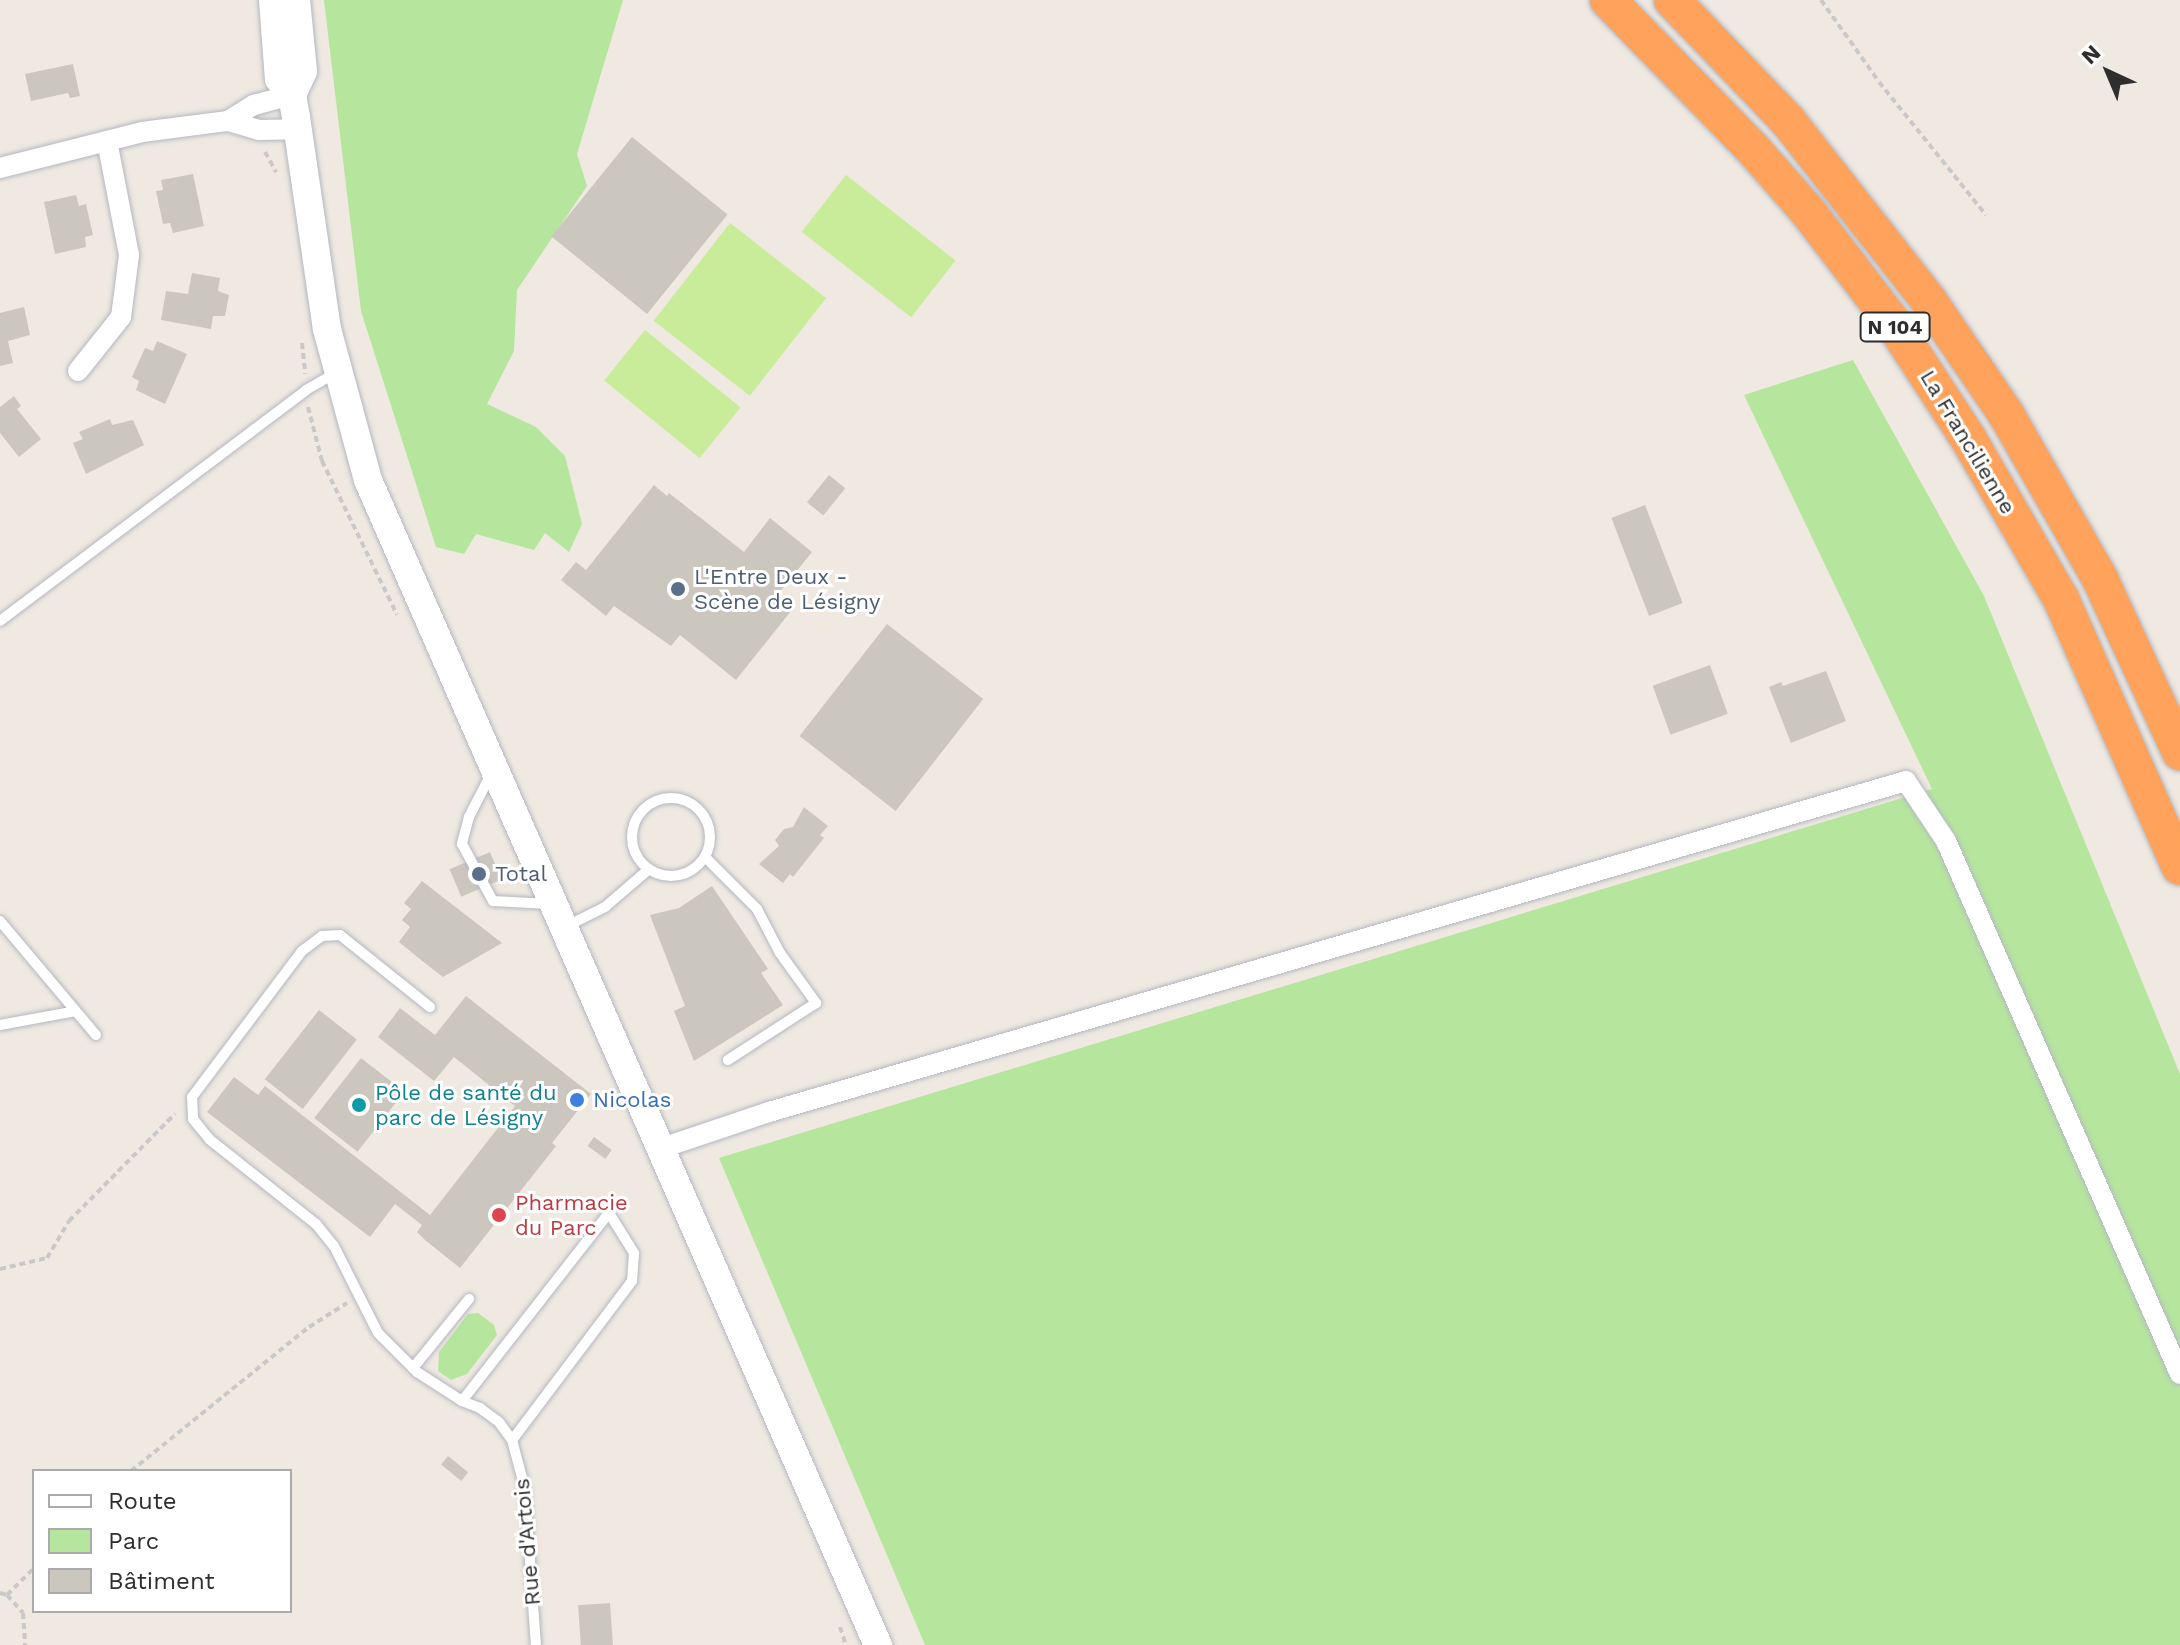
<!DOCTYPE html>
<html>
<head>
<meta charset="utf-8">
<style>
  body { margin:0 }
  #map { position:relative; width:2180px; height:1645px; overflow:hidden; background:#efe9e1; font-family:"Work Sans",sans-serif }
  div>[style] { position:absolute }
  .green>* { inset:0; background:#b6e59e }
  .pitch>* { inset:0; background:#c9ec9a; transform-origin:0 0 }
  .building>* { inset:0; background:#cbc7bf; transform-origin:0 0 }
  .path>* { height:4px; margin-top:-2px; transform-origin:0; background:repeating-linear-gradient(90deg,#c9c9c9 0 6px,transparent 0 10px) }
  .roads { filter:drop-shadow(0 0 2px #b4b7c1) drop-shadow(0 0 2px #b4b7c1) }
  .lane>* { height:10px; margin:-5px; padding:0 5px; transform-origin:5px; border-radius:5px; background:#fff }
  .lane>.ring { margin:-5px; padding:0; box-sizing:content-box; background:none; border:10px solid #fff; border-radius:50% }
  .street>* { height:20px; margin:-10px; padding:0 10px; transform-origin:10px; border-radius:10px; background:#fff }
  .secondary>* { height:28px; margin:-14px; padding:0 14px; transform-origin:14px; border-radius:14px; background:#fff }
  .highway>* { height:36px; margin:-18px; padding:0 18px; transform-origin:18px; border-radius:18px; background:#ffa35c }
  .dots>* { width:22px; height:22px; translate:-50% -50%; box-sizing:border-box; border:4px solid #fff; border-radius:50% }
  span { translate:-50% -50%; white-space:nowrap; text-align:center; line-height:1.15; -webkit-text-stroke:6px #fff; paint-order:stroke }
  .shield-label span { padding:2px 6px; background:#fff; border:2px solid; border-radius:6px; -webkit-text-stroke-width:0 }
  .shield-label { font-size:20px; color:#2e2e2e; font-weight:700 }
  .street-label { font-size:22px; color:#2e2e2e }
  .service-label { font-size:22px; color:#4e5e75 }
  .left { translate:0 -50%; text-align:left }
  .culture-label { font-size:22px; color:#0d838f }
  .shop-label { font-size:22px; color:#366cbe }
  .health-label { font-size:22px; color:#be3a42 }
  .legend { position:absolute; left:32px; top:1469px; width:260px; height:144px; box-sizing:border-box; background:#fff; border:2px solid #ababab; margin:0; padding:10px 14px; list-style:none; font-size:24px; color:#2e2e2e }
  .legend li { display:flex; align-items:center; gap:16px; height:40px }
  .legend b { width:40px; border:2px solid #ababab }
  .north { position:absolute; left:2068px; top:32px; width:80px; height:80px; -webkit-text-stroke:6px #fff; paint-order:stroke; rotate:316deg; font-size:22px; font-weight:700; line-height:32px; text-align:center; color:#2e2e2e }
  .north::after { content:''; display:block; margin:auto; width:28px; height:36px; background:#2e2e2e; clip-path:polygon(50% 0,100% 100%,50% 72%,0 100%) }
</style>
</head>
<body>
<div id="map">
  <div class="green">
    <div style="clip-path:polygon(324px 0,623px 0,577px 154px,587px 186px,517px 290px,514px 351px,487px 404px,536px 427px,565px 456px,582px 524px,569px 552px,545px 533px,534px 550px,476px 534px,464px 554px,436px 547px,361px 311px)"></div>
    <div style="clip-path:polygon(1853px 360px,1984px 596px,2180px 1074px,2180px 1645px,925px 1645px,719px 1158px,1932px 789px,1744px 395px)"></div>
    <div style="clip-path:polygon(478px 1313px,494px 1325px,497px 1335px,467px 1374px,451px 1380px,438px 1371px,439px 1352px,468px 1314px)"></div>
  </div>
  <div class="pitch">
    <div style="left:846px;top:175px;width:139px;height:72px;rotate:38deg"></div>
    <div style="left:730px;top:223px;width:122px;height:124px;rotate:38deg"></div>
    <div style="left:645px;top:330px;width:123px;height:65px;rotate:39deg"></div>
  </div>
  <div class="building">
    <div style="clip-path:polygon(73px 64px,80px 96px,70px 98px,68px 93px,31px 101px,25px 74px)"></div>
    <div style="left:632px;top:137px;width:123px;height:128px;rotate:39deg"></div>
    <div style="clip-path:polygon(193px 174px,204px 226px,173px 233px,170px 223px,163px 224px,156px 191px,163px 190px,161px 180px)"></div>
    <div style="clip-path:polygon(76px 195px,79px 206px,86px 204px,93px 235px,85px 237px,86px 247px,55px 254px,44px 202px)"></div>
    <div style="clip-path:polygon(192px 273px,220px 278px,218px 291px,229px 295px,225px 316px,213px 316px,211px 329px,161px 320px,166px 291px,188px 294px)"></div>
    <div style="clip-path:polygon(24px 307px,30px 335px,8px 341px,13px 363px,0 366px,0 313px)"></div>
    <div style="clip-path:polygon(157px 341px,187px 354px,165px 404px,136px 390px,139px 381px,132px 377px,145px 348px,153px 351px)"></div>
    <div style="clip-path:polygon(14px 396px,21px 406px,17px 409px,41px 439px,19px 457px,0 433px,0 407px)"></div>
    <div style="clip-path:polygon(110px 419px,112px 425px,133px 420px,144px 445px,86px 474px,73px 443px,83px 439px,79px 432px)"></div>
    <div style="left:829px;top:475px;width:21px;height:35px;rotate:39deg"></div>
    <div style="clip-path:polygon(654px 485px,667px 496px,669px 493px,744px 552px,770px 518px,812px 552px,775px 598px,791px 611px,736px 680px,680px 635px,671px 646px,614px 606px,606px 616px,561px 580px,576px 562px,586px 570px)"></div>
    <div style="left:1645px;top:505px;width:105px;height:36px;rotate:69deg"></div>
    <div style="left:887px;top:624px;width:122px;height:142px;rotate:38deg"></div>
    <div style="left:1710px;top:665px;width:52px;height:61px;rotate:70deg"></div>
    <div style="clip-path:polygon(1826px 671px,1846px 721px,1791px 743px,1769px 687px,1781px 682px,1783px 686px)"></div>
    <div style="clip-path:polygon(804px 807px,828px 826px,820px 835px,824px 838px,793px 877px,790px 874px,783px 883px,759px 864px,779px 846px,775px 840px,784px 829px,793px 827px)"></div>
    <div style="left:490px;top:852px;width:30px;height:44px;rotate:67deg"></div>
    <div style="clip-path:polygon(422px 881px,502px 943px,443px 977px,426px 964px,399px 942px,410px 927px,402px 920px,411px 909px,404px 903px)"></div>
    <div style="clip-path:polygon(712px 886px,768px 969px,761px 973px,783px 1005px,694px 1061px,674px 1011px,685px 1006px,650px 915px,679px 908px)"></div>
    <div style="clip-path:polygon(466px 996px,591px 1094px,552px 1143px,556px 1146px,460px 1268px,425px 1240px,417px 1232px,422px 1225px,395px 1204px,370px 1237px,207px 1112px,234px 1077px,258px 1095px,265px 1086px,430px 1215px,515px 1106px,454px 1057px,434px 1081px,378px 1037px,400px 1008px,435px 1035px)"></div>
    <div style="left:319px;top:1010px;width:48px;height:88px;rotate:38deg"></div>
    <div style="left:361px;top:1058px;width:55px;height:76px;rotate:38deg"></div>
    <div style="left:594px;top:1137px;width:22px;height:11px;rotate:36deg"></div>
    <div style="left:448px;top:1456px;width:26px;height:11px;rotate:39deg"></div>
    <div style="left:610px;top:1603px;width:42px;height:32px;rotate:86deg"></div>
  </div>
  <div class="path">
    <div style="left:1821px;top:0;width:100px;rotate:54.7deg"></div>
    <div style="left:1879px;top:82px;width:171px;rotate:51.2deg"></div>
    <div style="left:265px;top:152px;width:23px;rotate:61deg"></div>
    <div style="left:302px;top:343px;width:31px;rotate:84deg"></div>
    <div style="left:308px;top:407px;width:56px;rotate:75.5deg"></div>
    <div style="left:322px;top:461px;width:171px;rotate:64deg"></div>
    <div style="left:0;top:1269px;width:48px;rotate:-13.2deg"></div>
    <div style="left:47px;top:1258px;width:43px;rotate:-59.3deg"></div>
    <div style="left:69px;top:1221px;width:151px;rotate:-45.3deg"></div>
    <div style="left:131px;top:1471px;width:229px;rotate:-39deg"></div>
    <div style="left:309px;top:1327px;width:45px;rotate:-32.3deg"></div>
    <div style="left:0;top:1593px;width:7px;rotate:16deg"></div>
    <div style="left:7px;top:1595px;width:24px;rotate:48deg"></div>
    <div style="left:23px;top:1613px;width:32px;rotate:86deg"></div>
    <div style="left:7px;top:1595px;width:38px;rotate:-45deg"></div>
    <div style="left:840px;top:1627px;width:19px;rotate:72deg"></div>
  </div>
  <div class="roads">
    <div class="lane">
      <div style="left:0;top:621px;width:383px;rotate:-37deg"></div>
      <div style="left:306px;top:390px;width:34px;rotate:-30deg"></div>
      <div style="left:492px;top:772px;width:51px;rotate:117.1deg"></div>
      <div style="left:469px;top:817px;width:28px;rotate:105deg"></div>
      <div style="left:462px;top:844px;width:65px;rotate:61.5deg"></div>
      <div style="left:493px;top:901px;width:56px;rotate:3.1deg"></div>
      <div class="ring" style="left:632px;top:798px;width:68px;height:68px"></div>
      <div style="left:705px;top:857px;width:74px;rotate:45deg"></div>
      <div style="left:757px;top:909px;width:50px;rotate:62.4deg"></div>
      <div style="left:780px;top:953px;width:62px;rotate:54.2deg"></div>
      <div style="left:816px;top:1003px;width:105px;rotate:147.1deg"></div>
      <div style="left:0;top:921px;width:149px;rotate:49.9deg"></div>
      <div style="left:567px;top:926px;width:42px;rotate:-26.6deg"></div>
      <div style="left:605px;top:907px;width:58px;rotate:-40.8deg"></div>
      <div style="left:430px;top:1007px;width:115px;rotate:-141.3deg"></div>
      <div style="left:340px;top:935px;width:18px;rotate:177deg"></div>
      <div style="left:322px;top:936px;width:25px;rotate:143deg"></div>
      <div style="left:302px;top:951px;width:183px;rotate:127deg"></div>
      <div style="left:192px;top:1097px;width:22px;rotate:87deg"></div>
      <div style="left:193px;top:1119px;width:26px;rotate:51deg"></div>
      <div style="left:209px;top:1139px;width:137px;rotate:38.5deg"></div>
      <div style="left:316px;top:1224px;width:28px;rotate:51deg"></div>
      <div style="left:334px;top:1246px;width:97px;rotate:63.2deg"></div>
      <div style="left:378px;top:1333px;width:55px;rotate:45deg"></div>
      <div style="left:417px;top:1372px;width:54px;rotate:32.8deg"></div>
      <div style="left:0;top:1025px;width:77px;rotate:-10.4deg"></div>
      <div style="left:609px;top:1213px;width:47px;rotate:58deg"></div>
      <div style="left:634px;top:1253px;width:28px;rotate:94deg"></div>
      <div style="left:632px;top:1281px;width:199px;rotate:127deg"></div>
      <div style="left:512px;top:1440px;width:22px;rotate:-126deg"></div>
      <div style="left:499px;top:1422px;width:24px;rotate:-144deg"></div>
      <div style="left:480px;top:1408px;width:19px;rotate:-159deg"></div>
      <div style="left:462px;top:1401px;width:239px;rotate:-52deg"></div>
      <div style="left:413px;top:1368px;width:89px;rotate:-50.9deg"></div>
      <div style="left:512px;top:1440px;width:51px;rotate:75.1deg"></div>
      <div style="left:525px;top:1489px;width:156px;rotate:86deg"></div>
    </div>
    <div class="street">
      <div style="left:228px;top:121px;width:31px;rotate:-32deg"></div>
      <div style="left:254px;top:105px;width:39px;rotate:-15deg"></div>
      <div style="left:0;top:168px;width:146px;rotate:-14.2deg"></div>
      <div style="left:142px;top:132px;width:87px;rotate:-7.3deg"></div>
      <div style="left:228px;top:121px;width:32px;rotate:16deg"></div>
      <div style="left:259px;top:130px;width:39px;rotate:-1deg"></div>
      <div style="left:78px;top:371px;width:69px;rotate:-51.5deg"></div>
      <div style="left:121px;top:317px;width:63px;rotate:-82.6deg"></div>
      <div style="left:129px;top:255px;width:116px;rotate:-100.9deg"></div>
      <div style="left:662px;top:1148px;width:113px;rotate:-18.6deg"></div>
      <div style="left:769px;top:1112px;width:1184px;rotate:-16.23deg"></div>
      <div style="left:1906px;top:781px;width:72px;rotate:56.3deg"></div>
      <div style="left:1946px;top:841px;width:582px;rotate:66.3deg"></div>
    </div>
    <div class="secondary">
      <div style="left:273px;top:0;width:79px;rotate:85.7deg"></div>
      <div style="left:279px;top:79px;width:21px;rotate:51deg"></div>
      <div style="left:292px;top:95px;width:22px;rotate:80deg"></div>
      <div style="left:296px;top:117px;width:214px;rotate:81.7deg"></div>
      <div style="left:327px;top:329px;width:156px;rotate:74.8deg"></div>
      <div style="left:368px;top:480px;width:1272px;rotate:66.36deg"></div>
      <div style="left:292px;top:95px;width:26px;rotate:-65deg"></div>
      <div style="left:303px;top:71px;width:71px;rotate:-95.6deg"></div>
    </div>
    <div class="highway">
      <div style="left:1608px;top:0;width:208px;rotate:45.8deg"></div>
      <div style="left:1753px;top:149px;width:85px;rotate:48.8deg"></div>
      <div style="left:1809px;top:213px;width:138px;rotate:52.6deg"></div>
      <div style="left:1893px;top:323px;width:137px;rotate:56.9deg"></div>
      <div style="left:1968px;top:438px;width:186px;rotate:60deg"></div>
      <div style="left:2061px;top:599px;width:293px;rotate:66.1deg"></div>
      <div style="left:1672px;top:0;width:168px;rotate:46.2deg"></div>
      <div style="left:1788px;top:121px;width:229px;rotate:51.9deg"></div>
      <div style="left:1929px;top:301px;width:137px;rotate:55.7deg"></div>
      <div style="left:2006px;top:414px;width:190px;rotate:60.3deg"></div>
      <div style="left:2100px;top:579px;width:191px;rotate:65.2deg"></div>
    </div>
  </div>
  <div class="dots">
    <div style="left:678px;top:589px;background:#5c6f8a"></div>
    <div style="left:479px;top:874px;background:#5c6f8a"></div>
    <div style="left:577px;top:1100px;background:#3f7fe0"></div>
    <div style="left:359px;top:1105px;background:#0f9aa8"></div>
    <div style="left:499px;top:1215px;background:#e0444e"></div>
  </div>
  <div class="shield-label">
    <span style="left:1895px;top:327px">N 104</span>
  </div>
  <div class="street-label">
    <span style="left:1968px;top:442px;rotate:59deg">La Francilienne</span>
    <span style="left:527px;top:1542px;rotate:-95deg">Rue d'Artois</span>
  </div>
  <div class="service-label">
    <span class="left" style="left:694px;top:589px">L'Entre Deux -<br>Scène de Lésigny</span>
    <span class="left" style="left:495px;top:874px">Total</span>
  </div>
  <div class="culture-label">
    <span class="left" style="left:375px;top:1105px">Pôle de santé du<br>parc de Lésigny</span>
  </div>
  <div class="shop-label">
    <span class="left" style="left:593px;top:1100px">Nicolas</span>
  </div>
  <div class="health-label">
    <span class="left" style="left:515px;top:1215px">Pharmacie<br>du Parc</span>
  </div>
  <ul class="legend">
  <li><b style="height:10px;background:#fff"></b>Route</li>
  <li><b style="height:22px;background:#b6e59e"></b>Parc</li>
  <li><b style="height:22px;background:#cbc7bf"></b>Bâtiment</li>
  </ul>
  <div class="north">N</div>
</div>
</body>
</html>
